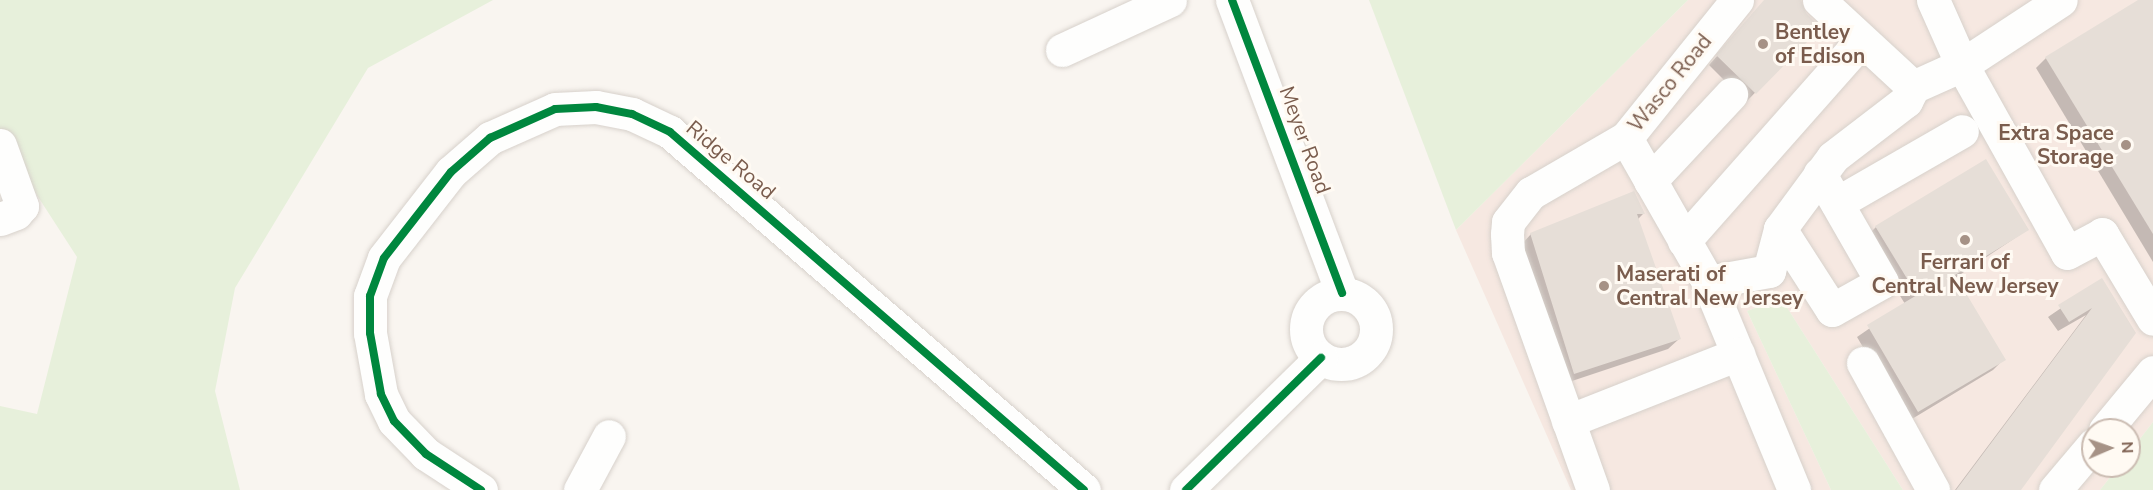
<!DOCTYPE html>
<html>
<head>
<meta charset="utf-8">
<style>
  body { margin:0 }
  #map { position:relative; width:2153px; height:490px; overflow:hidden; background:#f9f5f0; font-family:"Nunito Sans",sans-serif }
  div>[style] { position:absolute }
  .commercial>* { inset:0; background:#f6e8e1 }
  .green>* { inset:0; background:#e7f0db }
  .shadow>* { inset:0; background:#0003 }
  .building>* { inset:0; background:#e6ded7 }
  .roads { filter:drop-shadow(0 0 2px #d7d1cb) drop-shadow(0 0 2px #d7d1cb) }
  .minor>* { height:33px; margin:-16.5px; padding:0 16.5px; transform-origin:16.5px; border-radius:16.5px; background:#fefefd }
  .minor>.ring { margin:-16.5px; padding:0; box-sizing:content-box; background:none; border:33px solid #fefefd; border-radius:50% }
  .cycleway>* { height:8px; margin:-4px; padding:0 4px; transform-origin:4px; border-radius:4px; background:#00873e }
  .dots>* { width:16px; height:16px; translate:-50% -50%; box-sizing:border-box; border:3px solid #fffaf3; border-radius:50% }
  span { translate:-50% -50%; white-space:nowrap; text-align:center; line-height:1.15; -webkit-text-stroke:6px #fffaf3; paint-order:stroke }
  .poi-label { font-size:21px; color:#7a5c4d; font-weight:700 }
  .left { translate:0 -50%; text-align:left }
  .right { translate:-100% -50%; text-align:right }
  .street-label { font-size:21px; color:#7a5c4d }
  .north { position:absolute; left:2081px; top:418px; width:60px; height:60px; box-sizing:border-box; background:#fffaf3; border:2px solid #cabbb1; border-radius:50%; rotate:88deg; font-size:16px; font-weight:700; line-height:24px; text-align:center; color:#7a5c4d }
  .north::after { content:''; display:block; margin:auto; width:21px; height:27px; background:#a69286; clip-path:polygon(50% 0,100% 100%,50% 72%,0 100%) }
</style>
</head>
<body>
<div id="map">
  <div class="commercial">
    <div style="clip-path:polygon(1688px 0,2153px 0,2153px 422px,2129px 453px,2129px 430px,2093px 430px,2093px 466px,2119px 466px,2100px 490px,1903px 490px,1781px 298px,1747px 311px,1831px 490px,1571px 490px,1456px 230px)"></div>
  </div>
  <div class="green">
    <div style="clip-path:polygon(0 0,493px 0,368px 68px,235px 288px,215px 391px,240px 490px,0 490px,0 406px,37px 414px,77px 257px,0 138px)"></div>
    <div style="clip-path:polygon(1369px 0,1688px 0,1456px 230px)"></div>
    <div style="clip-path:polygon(1781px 298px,1903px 490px,1831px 490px,1747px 311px)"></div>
    <div style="clip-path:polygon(2153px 422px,2153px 490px,2100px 490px,2119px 466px,2129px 466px,2129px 453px)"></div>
  </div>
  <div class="shadow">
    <div style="clip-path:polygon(1767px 0,1799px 0,1805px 33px,1810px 36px,1746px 102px,1709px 65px)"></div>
    <div style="clip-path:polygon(2141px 0,2153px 0,2153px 262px,2036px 68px,2046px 58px)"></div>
    <div style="clip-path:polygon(1634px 193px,1643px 214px,1637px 220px,1679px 339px,1668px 349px,1563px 384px,1521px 245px,1531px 234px)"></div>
    <div style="clip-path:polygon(1876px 227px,2027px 230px,1955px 278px,2004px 359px,1993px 370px,1907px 422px,1857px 337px,1905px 304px,1865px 238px)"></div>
    <div style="clip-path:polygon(2102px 280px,2134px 333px,2019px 490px,1955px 490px,2086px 315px,2058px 331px,2048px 317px)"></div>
  </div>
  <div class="building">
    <div style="clip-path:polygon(1764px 0,1801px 0,1806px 13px,1816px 23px,1807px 33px,1813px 36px,1756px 94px,1716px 55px)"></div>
    <div style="clip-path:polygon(2138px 0,2153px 0,2153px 234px,2045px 57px)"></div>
    <div style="clip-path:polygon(1986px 159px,2029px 230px,1955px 275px,2006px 360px,1918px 412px,1867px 325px,1917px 295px,1875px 226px)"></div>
    <div style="clip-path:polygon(1634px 191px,1645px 214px,1637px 214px,1681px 339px,1574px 374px,1530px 233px)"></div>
    <div style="clip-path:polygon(2102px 278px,2136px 333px,2021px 490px,1956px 490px,2092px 308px,2069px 322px,2058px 305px)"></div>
  </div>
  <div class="roads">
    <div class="minor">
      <div style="left:1232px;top:0;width:313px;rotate:69.4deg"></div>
      <div style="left:1737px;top:0;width:177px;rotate:128.8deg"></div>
      <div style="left:1626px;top:138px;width:166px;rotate:60.3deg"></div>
      <div style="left:1708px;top:282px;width:62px;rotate:-10.2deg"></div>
      <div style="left:1769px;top:271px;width:43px;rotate:-75.3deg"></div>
      <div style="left:1780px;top:229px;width:89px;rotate:-53.6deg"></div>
      <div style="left:1833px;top:157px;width:92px;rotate:-37.5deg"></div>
      <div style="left:1906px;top:101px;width:16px;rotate:-63deg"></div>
      <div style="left:1913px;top:87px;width:54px;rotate:-24.2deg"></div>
      <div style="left:1962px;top:65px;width:118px;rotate:-33.3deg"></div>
      <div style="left:1819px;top:0;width:128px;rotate:42.8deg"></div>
      <div style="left:1933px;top:0;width:71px;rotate:66deg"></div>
      <div style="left:1962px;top:65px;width:215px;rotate:60.8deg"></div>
      <div style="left:2067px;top:253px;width:40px;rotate:-28deg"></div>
      <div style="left:2102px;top:234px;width:99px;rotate:59deg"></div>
      <div style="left:1062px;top:50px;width:119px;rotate:-24.8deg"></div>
      <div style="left:0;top:145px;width:65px;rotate:70.2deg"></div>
      <div style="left:22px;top:206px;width:9px;rotate:131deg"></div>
      <div style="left:16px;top:213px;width:17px;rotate:159deg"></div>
      <div style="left:1650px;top:181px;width:119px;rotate:-47deg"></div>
      <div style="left:1837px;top:203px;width:144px;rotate:-29.9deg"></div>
      <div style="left:1780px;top:229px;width:96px;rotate:57.3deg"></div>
      <div style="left:1832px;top:310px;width:57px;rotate:-29.2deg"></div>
      <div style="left:1882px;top:282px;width:125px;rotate:-119.9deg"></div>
      <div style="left:1684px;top:241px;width:267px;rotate:-48.5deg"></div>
      <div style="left:1708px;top:282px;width:225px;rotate:67.5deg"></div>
      <div class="ring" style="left:1306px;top:294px;width:37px;height:37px"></div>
      <div style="left:1863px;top:363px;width:145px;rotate:61.1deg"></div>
      <div style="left:1568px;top:421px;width:183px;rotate:-21.5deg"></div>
      <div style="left:2105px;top:430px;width:75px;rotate:-50.4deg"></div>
      <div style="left:481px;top:490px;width:66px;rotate:-146.8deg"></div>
      <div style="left:426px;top:454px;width:46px;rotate:-134.1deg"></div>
      <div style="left:394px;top:421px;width:30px;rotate:-116deg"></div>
      <div style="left:381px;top:394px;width:62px;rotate:-100.2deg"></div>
      <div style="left:370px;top:333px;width:37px;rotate:-90deg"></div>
      <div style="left:370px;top:296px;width:40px;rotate:-69.8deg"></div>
      <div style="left:384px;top:258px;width:109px;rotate:-52.1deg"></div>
      <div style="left:451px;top:172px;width:52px;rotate:-41.1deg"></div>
      <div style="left:490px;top:138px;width:71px;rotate:-24deg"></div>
      <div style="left:555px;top:109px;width:41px;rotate:-2.8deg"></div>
      <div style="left:596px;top:107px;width:37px;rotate:11deg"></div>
      <div style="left:632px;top:114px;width:42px;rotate:25.3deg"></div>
      <div style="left:670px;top:132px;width:547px;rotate:40.85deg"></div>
      <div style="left:580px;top:490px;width:61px;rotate:-61.8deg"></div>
      <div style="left:1186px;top:490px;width:189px;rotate:-44.4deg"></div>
      <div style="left:1593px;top:490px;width:252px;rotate:-109.7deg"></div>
      <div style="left:1508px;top:253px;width:19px;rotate:-93deg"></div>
      <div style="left:1507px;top:234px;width:12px;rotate:-85deg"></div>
      <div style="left:1508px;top:222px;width:37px;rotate:-52deg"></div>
      <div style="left:1531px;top:193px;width:110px;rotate:-30.1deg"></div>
      <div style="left:2055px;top:490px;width:59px;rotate:-49.8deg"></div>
    </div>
  </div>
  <div class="cycleway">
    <div style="left:1232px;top:0;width:313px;rotate:69.4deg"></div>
    <div style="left:481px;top:490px;width:66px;rotate:-146.8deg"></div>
    <div style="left:426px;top:454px;width:46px;rotate:-134.1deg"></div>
    <div style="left:394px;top:421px;width:30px;rotate:-116deg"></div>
    <div style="left:381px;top:394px;width:62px;rotate:-100.2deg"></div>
    <div style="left:370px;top:333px;width:37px;rotate:-90deg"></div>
    <div style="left:370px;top:296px;width:40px;rotate:-69.8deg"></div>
    <div style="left:384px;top:258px;width:109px;rotate:-52.1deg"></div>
    <div style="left:451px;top:172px;width:52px;rotate:-41.1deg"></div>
    <div style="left:490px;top:138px;width:71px;rotate:-24deg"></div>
    <div style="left:555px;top:109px;width:41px;rotate:-2.8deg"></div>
    <div style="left:596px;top:107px;width:37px;rotate:11deg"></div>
    <div style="left:632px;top:114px;width:42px;rotate:25.3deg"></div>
    <div style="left:670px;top:132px;width:547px;rotate:40.85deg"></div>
    <div style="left:1186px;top:490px;width:189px;rotate:-44.4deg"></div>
  </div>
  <div class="dots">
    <div style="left:1763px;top:44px;background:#a69286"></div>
    <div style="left:2126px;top:145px;background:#a69286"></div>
    <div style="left:1965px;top:240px;background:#a69286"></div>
    <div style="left:1604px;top:286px;background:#a69286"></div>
  </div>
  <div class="poi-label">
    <span class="left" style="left:1775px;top:44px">Bentley<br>of Edison</span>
    <span class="right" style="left:2114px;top:145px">Extra Space<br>Storage</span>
    <span style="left:1965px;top:274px">Ferrari of<br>Central New Jersey</span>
    <span class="left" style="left:1616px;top:286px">Maserati of<br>Central New Jersey</span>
  </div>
  <div class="street-label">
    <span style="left:1670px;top:83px;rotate:-51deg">Wasco Road</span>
    <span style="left:1305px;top:140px;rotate:70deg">Meyer Road</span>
    <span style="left:731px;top:160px;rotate:40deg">Ridge Road</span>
  </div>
  <div class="north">N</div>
</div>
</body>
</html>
